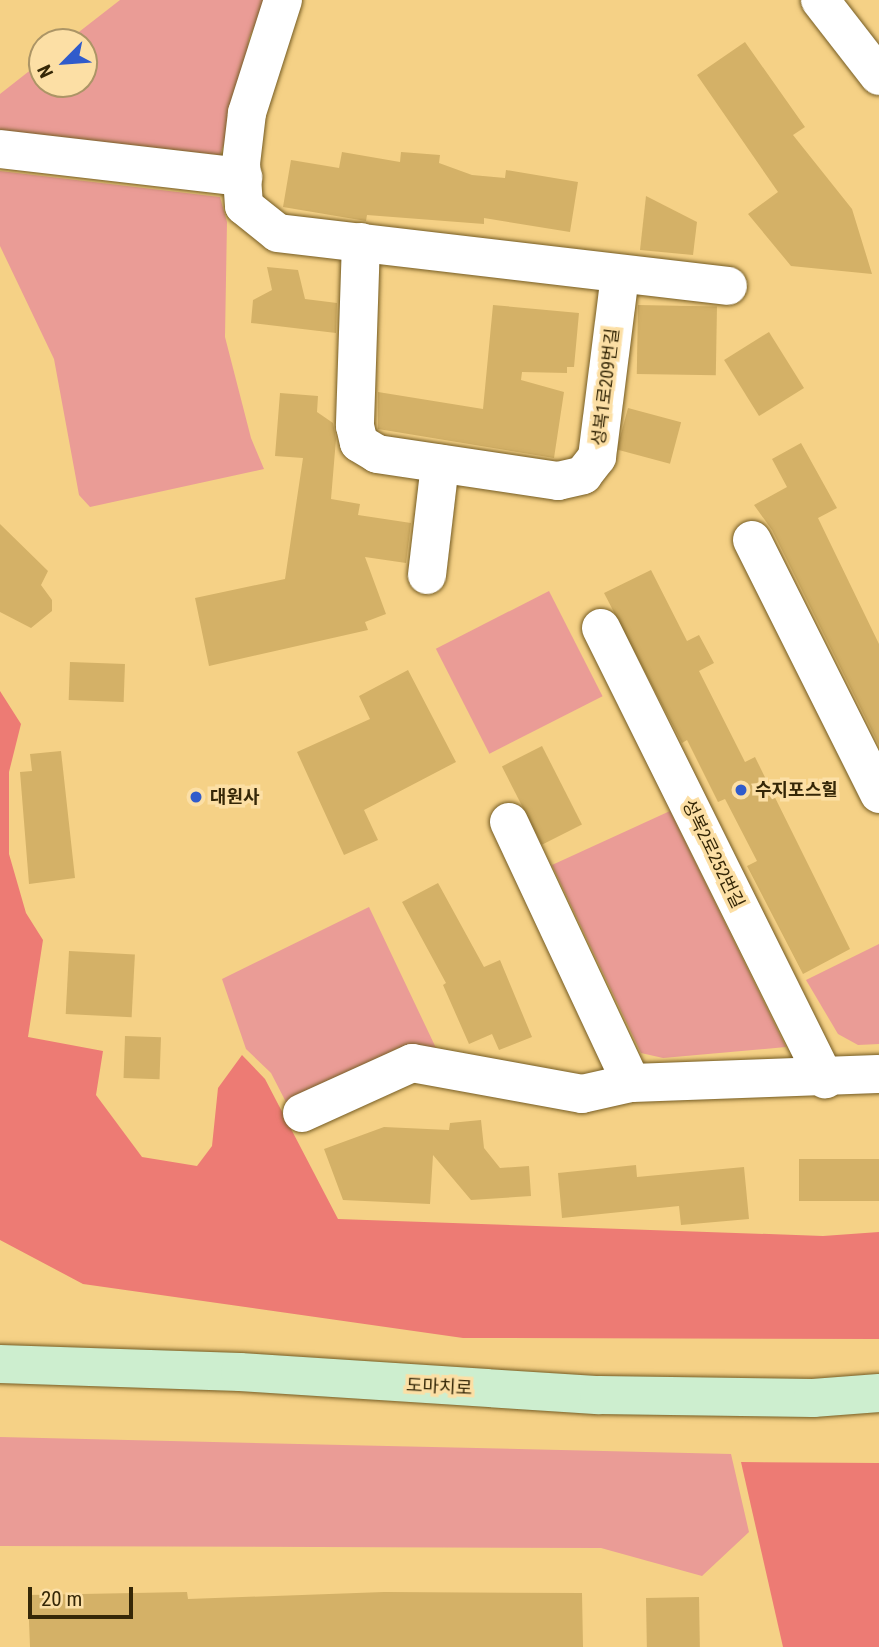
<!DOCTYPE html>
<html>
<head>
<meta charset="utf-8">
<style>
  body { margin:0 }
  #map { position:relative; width:879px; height:1647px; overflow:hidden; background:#f5d186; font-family:"Roboto Condensed","Noto Sans KR",sans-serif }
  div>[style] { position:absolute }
  .green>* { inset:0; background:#ea9c96; transform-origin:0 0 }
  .forest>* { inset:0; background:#ed7b74 }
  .building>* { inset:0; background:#d4b167; transform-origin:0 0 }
  .roads { filter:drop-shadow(0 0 2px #755c23) drop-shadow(0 0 2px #755c23) }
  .street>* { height:38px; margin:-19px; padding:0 19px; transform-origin:19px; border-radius:19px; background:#fff }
  .secondary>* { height:38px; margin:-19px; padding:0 19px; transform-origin:19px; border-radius:19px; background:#cdeecf }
  .dots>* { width:19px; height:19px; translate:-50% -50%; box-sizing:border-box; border:4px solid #fcdfa5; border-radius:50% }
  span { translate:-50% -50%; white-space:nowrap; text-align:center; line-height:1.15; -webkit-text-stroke:7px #fcdfa5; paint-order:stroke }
  .street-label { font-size:18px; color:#352707 }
  .poi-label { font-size:18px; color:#352707; font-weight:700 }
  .left { translate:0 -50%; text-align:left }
  .north { position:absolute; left:28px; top:28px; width:70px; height:70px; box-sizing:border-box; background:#fcdfa5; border:2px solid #ac9566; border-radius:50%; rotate:245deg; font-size:19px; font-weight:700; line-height:28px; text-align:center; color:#352707 }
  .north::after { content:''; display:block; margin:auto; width:24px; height:32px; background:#305bcb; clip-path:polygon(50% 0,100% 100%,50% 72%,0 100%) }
  .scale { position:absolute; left:28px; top:1587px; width:105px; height:32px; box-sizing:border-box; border:4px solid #352707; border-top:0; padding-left:9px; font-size:21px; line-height:24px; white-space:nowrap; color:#352707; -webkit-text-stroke:5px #fcdfa5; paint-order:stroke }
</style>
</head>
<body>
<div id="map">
  <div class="green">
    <div style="clip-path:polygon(120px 0,267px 0,249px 38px,243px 90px,220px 155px,0 131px,0 94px,42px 61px,42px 84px,84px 84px,84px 42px,66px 42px)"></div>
    <div style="clip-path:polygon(0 171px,220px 197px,227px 222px,225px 337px,251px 438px,264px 469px,90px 507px,79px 495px,54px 359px,0 246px)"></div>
    <div style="left:549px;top:591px;width:118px;height:127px;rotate:63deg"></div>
    <div style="clip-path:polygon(670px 811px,786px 1047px,663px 1058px,641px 1053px,552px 865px)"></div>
    <div style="clip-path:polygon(369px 907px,436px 1048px,398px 1048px,288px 1106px,271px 1073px,246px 1049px,222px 979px)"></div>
    <div style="clip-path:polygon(879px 944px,879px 1044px,858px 1045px,838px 1034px,806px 980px)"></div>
    <div style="clip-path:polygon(0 1437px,731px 1454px,749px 1532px,702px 1576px,601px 1548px,0 1546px)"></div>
  </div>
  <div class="forest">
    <div style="clip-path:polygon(0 691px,21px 724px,9px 772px,9px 854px,26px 913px,43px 940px,28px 1037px,103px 1051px,96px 1095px,142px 1157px,197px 1166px,212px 1146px,218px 1088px,242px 1055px,265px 1079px,338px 1219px,823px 1236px,879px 1232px,879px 1339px,463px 1338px,83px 1284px,0 1240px)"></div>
    <div style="clip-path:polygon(741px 1462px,879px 1463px,879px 1647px,783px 1647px)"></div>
  </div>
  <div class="building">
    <div style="clip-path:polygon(745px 42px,805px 127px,793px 135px,852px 209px,872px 274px,791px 266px,748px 214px,778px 192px,697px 75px)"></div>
    <div style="clip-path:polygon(342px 152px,400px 162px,401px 152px,440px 155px,439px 163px,472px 175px,505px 178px,506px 170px,578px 182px,570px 232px,484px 218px,484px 224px,367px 215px,366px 221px,283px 207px,291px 160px,339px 168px)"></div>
    <div style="clip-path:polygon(646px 196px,697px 222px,693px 255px,640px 250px)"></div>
    <div style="clip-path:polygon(267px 267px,298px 270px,305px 299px,337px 303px,336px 333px,251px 323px,253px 300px,272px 290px)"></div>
    <div style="clip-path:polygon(493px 305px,579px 313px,574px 367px,567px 367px,567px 373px,522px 372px,521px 380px,564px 392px,554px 458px,378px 429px,378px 392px,483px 409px)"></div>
    <div style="left:638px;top:305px;width:79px;height:69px;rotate:1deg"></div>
    <div style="left:769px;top:332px;width:66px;height:53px;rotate:58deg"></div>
    <div style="clip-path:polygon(280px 393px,318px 396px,317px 412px,333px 423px,336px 439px,331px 499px,360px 504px,358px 515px,411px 523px,406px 563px,365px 557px,386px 614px,365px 622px,368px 630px,209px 666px,195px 598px,285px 579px,303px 458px,275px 456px)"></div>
    <div style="left:628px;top:408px;width:55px;height:43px;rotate:15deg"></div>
    <div style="clip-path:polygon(801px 443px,837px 508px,818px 518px,879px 644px,879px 745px,772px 530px,754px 505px,787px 487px,772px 459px)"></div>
    <div style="clip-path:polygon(0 524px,48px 571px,41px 585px,52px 600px,52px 611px,31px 628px,0 612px)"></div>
    <div style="clip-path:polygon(651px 570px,687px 641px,699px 635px,714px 663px,699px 671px,745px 762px,755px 757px,850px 949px,803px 974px,747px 866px,757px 861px,725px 799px,718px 802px,687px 740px,682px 743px,604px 593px)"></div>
    <div style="left:70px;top:662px;width:55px;height:38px;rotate:2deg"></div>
    <div style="clip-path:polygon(408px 670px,456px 762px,364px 810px,378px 840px,344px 855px,297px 752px,370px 719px,359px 696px)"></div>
    <div style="left:542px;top:746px;width:88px;height:45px;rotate:63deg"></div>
    <div style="clip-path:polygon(61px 751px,75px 878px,29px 884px,20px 772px,32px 771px,30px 754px)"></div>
    <div style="clip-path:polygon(438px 883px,484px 967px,500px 960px,532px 1037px,499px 1050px,492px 1034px,469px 1044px,443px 985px,446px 983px,402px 902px)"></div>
    <div style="left:69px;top:951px;width:66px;height:63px;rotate:3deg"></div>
    <div style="left:125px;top:1036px;width:36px;height:42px;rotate:2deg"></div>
    <div style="clip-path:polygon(481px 1120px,484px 1148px,500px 1168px,529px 1166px,531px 1196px,471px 1200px,433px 1155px,430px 1204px,343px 1200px,324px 1149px,384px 1127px,449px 1130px,450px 1123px)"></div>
    <div style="left:879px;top:1159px;width:42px;height:80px;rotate:90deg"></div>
    <div style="clip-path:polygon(636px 1165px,637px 1177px,744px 1167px,749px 1219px,681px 1225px,679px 1206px,562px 1218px,558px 1173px)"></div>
    <div style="clip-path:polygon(187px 1592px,188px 1599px,384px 1592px,582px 1593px,583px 1647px,30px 1647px,28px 1595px)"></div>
    <div style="left:699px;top:1597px;width:50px;height:53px;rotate:89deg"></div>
  </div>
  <div class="roads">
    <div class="street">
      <div style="left:283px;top:0;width:119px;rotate:107.7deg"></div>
      <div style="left:247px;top:113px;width:50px;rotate:96.8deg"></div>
      <div style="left:241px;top:163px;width:43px;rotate:86deg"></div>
      <div style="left:244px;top:206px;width:43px;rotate:38.5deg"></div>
      <div style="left:278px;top:233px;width:453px;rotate:6.7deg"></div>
      <div style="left:820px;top:0;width:96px;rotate:52.2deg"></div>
      <div style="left:0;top:149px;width:245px;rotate:6.6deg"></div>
      <div style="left:361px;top:242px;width:184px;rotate:91.9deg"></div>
      <div style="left:355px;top:426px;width:17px;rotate:77deg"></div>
      <div style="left:359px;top:443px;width:21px;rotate:31deg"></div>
      <div style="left:377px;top:454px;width:183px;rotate:8.5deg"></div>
      <div style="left:558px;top:481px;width:26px;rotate:-13deg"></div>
      <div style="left:583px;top:475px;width:23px;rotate:-52deg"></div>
      <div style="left:597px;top:457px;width:183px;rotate:-82.8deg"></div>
      <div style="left:752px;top:540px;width:284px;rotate:63.4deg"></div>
      <div style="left:427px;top:575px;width:112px;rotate:-83.3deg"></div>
      <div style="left:601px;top:628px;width:504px;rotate:63.59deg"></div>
      <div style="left:509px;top:822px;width:288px;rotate:64.9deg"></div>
      <div style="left:302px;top:1113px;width:121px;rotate:-24.4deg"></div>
      <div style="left:412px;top:1063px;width:173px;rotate:10.3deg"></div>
      <div style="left:582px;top:1094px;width:50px;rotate:-12.7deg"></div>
      <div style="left:631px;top:1083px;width:248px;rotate:-2.1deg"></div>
    </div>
    <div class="secondary">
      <div style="left:0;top:1364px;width:240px;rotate:1.9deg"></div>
      <div style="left:240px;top:1372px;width:360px;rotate:3.7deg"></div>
      <div style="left:599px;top:1395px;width:214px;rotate:0.8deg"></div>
      <div style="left:813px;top:1398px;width:66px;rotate:-4.3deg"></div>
    </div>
  </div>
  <div class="dots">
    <div style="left:741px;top:790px;background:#305bcb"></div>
    <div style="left:196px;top:797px;background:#305bcb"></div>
  </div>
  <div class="street-label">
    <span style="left:606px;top:387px;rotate:-83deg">성복1로209번길</span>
    <span style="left:713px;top:854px;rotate:64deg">성복2로252번길</span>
    <span style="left:439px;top:1387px;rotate:3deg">도마치로</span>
  </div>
  <div class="poi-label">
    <span class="left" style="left:755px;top:790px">수지포스힐</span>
    <span class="left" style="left:210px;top:797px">대원사</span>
  </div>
  <div class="north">N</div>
  <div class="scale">20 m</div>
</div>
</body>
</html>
